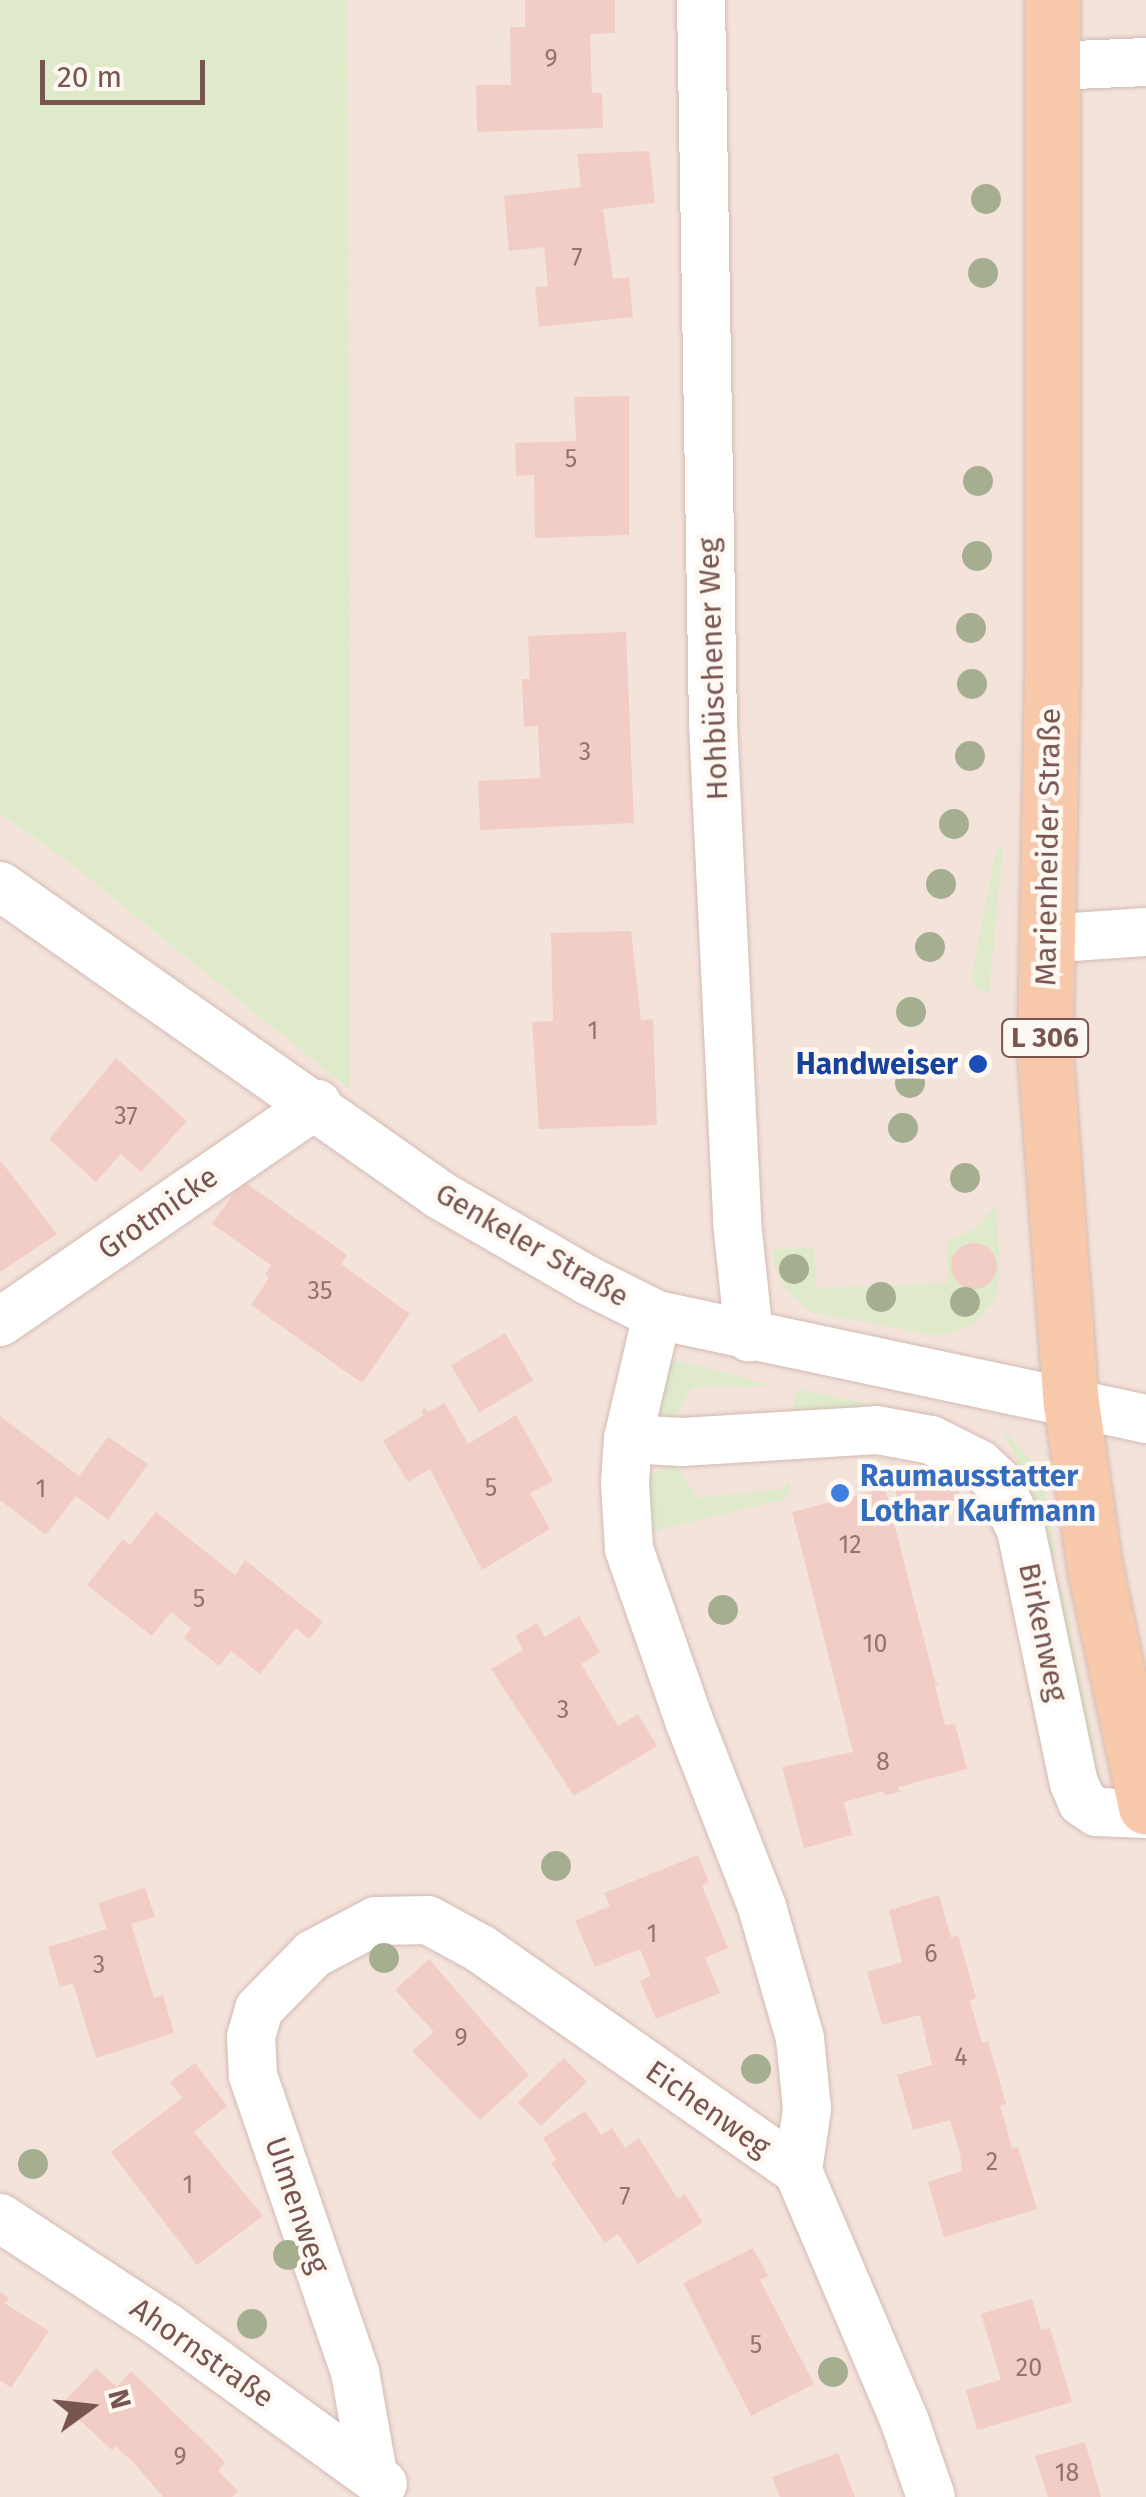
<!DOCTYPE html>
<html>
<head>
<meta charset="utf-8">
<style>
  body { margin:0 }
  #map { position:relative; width:1146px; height:2497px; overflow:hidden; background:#fcf3ed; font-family:"Fira Sans",sans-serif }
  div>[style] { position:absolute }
  .residential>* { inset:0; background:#f4e3db }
  .green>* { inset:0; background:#dfeacb }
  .building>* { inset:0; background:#f1cdc5; transform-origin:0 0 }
  .round { border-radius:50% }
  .roads { filter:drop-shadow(0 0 2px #d2bbb4) drop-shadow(0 0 2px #d2bbb4) }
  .street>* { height:48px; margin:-24px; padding:0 24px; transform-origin:24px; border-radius:24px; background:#fff }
  .primary>* { height:55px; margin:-27.5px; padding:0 27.5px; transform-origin:27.5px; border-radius:27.5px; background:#f7c8a9 }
  .trees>* { width:30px; height:30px; margin:-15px; border-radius:50%; background:#a5af90 }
  .dots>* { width:28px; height:28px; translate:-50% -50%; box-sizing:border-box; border:5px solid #fef8f3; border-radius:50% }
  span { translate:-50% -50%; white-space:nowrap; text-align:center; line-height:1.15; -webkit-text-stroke:9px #fef8f3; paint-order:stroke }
  .number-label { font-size:25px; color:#96736c }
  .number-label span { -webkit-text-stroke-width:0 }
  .shield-label span { padding:2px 8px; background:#fef8f3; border:2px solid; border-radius:8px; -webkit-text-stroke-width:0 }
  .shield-label { font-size:28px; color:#78554f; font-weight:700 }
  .street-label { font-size:30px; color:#78554f }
  .transit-label { font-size:30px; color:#164399; font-weight:700 }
  .right { translate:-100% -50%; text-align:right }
  .shop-label { font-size:30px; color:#366cbe; font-weight:700 }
  .left { translate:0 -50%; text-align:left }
  .north { position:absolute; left:40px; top:2357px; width:100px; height:100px; -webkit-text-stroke:8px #fef8f3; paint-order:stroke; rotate:75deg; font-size:28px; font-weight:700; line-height:40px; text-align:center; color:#78554f }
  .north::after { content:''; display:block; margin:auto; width:35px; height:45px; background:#78554f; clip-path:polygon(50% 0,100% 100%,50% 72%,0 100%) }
  .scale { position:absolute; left:40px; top:60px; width:165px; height:45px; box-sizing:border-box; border:5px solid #78554f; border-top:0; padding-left:12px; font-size:30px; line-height:35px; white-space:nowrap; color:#78554f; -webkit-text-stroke:8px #fef8f3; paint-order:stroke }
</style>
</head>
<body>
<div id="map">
  <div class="residential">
    <div style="clip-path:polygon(348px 0,1146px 0,1146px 2497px,0 2497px,0 814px,66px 860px,349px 1089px)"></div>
  </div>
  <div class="green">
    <div style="clip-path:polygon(0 0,348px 0,350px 1090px,66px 860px,0 814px)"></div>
    <div style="clip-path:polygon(1003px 845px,989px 993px,975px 987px,972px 975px,996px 850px)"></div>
    <div style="clip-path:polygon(996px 1205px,1000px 1262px,996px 1299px,975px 1323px,954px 1333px,935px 1335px,813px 1313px,782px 1286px,774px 1264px,772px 1250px,814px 1247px,816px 1288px,948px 1283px,947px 1241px,977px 1228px)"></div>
    <div style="clip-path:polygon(676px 1360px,774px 1386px,692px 1387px,673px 1421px,655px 1410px,667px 1366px)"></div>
    <div style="clip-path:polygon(797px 1389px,949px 1421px,947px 1429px,791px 1421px)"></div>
    <div style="clip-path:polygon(1001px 1427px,1032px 1461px,1044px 1489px,1057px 1557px,1048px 1557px,1034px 1497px)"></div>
    <div style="clip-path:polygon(673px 1462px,697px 1498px,781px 1489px,789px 1482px,790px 1486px,786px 1499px,642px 1534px,639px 1481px)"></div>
    <div style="clip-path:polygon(1063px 1590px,1103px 1789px,1090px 1777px,1052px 1592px)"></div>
  </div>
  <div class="building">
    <div style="clip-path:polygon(525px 0,615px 0,615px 33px,590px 34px,592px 93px,602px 93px,603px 128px,477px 132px,476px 85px,511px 85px,510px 27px,525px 27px)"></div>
    <div style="clip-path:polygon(649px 151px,655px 203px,603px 209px,613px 279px,629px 277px,633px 317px,539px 327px,535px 287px,548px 286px,544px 247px,509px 251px,504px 196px,581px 187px,577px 154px)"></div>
    <div style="clip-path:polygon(629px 396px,629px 535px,535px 538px,534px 475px,516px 476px,515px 443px,576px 441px,574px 397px)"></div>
    <div style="clip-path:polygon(626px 632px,634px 823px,480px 830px,478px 781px,540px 778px,538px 726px,524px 727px,522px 679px,530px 679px,528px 636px)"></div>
    <div style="clip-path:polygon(631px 931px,641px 1020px,653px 1019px,657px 1125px,539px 1129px,532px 1022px,553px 1021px,551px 933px)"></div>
    <div style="clip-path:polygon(116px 1058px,187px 1121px,141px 1172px,121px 1154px,96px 1182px,49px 1139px)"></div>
    <div style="clip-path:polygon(0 1160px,57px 1234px,0 1272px)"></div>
    <div style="clip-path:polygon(243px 1181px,347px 1255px,341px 1264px,410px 1314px,362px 1383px,251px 1305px,269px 1278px,265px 1274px,271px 1265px,212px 1224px)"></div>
    <div class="round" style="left:951px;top:1243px;width:46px;height:46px"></div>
    <div style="left:505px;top:1333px;width:55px;height:63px;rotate:59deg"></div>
    <div style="clip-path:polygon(445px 1403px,468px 1444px,516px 1415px,553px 1481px,530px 1493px,550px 1529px,482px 1570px,430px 1469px,408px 1482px,383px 1441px,424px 1415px,421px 1411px,426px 1408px,428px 1412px)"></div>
    <div style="clip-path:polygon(0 1416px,79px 1476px,108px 1437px,148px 1464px,108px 1520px,76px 1496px,46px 1535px,0 1500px)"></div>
    <div style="left:950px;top:1457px;width:55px;height:61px;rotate:76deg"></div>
    <div style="clip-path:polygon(885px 1488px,935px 1682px,940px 1684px,935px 1685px,945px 1725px,955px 1724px,967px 1769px,898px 1787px,900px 1792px,885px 1795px,884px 1791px,844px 1802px,852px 1835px,804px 1848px,782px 1767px,853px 1752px,792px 1512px)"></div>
    <div style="clip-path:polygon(156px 1512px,235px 1575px,245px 1560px,323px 1622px,309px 1639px,296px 1628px,260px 1674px,231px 1651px,219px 1666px,184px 1638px,191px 1628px,171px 1612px,152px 1636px,87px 1585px,123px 1539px,130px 1545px)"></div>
    <div style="clip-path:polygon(579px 1616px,600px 1652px,581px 1664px,618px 1726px,638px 1714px,657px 1746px,574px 1796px,491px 1669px,523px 1650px,515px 1636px,537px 1623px,545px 1637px)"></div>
    <div style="clip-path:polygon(698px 1855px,709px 1882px,702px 1886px,728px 1948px,705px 1958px,720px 1993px,656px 2019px,640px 1981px,651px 1976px,640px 1949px,595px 1967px,575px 1921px,610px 1906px,604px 1893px)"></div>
    <div style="clip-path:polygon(145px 1888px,155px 1917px,131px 1924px,154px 1998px,163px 1995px,174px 2033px,96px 2058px,73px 1983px,60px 1987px,48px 1947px,107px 1929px,98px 1903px)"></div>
    <div style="clip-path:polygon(939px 1895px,951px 1938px,958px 1935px,976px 1998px,970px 2001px,982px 2043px,988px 2041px,1006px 2104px,1000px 2105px,1012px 2148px,1018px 2147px,1037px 2209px,944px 2237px,928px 2182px,962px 2171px,960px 2153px,950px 2120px,913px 2130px,897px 2075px,932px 2065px,920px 2015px,882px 2025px,867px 1972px,902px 1962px,889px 1910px)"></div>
    <div style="clip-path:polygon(429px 1959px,529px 2075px,480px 2120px,412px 2051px,434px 2032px,395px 1990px)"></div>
    <div style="left:564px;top:2058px;width:33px;height:64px;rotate:46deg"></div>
    <div style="clip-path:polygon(195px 2063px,227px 2106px,194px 2132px,263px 2216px,197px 2265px,111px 2152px,182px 2098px,170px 2082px)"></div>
    <div style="clip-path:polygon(585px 2111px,601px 2135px,612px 2128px,625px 2148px,639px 2138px,678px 2199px,685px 2194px,703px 2222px,638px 2264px,618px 2234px,605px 2243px,551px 2163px,556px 2160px,543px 2138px)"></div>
    <div style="clip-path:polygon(753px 2248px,768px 2276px,760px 2280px,814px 2384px,751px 2416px,683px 2283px)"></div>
    <div style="clip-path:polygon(0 2292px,9px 2298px,4px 2303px,49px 2331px,11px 2388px,0 2380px)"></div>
    <div style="clip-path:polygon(1032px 2299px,1041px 2330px,1050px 2328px,1072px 2402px,977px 2430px,966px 2390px,1001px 2380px,981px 2314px)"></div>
    <div style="clip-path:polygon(96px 2368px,117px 2387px,131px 2371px,225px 2462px,218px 2471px,238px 2491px,232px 2497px,163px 2497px,135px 2464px,115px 2446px,112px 2450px,62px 2404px)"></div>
    <div style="clip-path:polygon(1085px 2442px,1101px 2497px,1048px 2497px,1035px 2456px)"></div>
    <div style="clip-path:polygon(838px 2453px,855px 2497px,780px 2497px,772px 2477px)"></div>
  </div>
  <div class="roads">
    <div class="street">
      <div style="left:701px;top:0;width:724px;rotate:89.05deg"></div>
      <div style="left:713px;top:724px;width:499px;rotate:87.2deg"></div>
      <div style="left:737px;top:1222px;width:116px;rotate:84deg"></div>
      <div style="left:1051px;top:66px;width:95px;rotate:-2.4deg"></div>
      <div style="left:0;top:886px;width:538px;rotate:35.08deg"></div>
      <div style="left:440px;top:1195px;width:170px;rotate:30deg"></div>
      <div style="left:587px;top:1280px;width:78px;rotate:26.6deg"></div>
      <div style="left:657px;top:1315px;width:500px;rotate:12deg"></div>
      <div style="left:1045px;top:939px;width:101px;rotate:-4deg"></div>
      <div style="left:657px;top:1315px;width:127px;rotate:103.2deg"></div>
      <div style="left:628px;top:1439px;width:43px;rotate:94deg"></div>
      <div style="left:625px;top:1482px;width:67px;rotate:86.6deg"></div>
      <div style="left:629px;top:1549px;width:184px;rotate:70.7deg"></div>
      <div style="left:690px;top:1723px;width:198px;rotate:68.6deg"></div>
      <div style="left:762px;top:1907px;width:136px;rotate:73.8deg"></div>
      <div style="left:800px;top:2038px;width:71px;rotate:84.4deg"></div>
      <div style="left:807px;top:2109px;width:63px;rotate:98.3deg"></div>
      <div style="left:0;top:1322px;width:385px;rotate:-34.5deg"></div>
      <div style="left:628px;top:1439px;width:54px;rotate:3.2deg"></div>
      <div style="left:682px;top:1442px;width:195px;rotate:-3.5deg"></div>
      <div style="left:877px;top:1430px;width:55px;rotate:10.5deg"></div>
      <div style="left:931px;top:1440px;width:54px;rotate:26.6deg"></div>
      <div style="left:979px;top:1464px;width:26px;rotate:43deg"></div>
      <div style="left:998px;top:1482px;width:53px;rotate:64.4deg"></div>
      <div style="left:1021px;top:1530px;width:258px;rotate:78.2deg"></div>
      <div style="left:1074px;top:1783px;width:21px;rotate:67deg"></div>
      <div style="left:1082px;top:1802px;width:18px;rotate:34deg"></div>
      <div style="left:1097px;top:1812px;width:49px;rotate:2.3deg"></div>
      <div style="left:0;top:2218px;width:197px;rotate:33.2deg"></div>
      <div style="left:165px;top:2326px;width:269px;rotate:35.9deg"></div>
      <div style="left:373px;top:2474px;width:104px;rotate:-100deg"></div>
      <div style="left:355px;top:2372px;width:314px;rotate:-109deg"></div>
      <div style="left:253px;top:2075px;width:38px;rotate:-93deg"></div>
      <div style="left:251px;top:2037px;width:29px;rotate:-74deg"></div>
      <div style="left:259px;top:2009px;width:77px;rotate:-45.5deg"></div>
      <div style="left:313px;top:1954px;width:71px;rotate:-27.6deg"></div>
      <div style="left:376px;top:1921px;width:52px;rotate:-1.1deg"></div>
      <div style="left:428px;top:1920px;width:60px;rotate:28.7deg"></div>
      <div style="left:481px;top:1949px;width:387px;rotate:35deg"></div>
      <div style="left:798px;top:2171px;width:273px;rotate:66.9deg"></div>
      <div style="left:905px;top:2422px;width:79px;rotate:70.9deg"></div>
    </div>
    <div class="primary">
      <div style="left:1052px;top:0;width:672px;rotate:90deg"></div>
      <div style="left:1052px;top:672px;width:381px;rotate:91.1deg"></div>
      <div style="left:1045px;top:1053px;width:351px;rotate:85.8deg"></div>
      <div style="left:1071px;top:1403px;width:168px;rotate:81.8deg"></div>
      <div style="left:1095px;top:1569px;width:243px;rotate:77.9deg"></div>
    </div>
  </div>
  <div class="trees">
    <div style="left:986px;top:199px"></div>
    <div style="left:983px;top:273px"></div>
    <div style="left:978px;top:481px"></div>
    <div style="left:977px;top:556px"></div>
    <div style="left:971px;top:628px"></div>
    <div style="left:972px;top:684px"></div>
    <div style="left:970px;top:756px"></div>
    <div style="left:954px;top:824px"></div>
    <div style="left:941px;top:884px"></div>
    <div style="left:930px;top:947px"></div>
    <div style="left:911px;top:1012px"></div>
    <div style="left:910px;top:1083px"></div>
    <div style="left:903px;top:1128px"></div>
    <div style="left:965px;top:1178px"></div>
    <div style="left:794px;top:1269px"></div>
    <div style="left:881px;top:1297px"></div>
    <div style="left:965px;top:1302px"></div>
    <div style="left:723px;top:1610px"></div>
    <div style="left:556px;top:1866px"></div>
    <div style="left:384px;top:1958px"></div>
    <div style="left:756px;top:2069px"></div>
    <div style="left:33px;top:2164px"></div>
    <div style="left:288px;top:2255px"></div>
    <div style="left:252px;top:2324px"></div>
    <div style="left:833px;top:2372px"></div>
  </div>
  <div class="dots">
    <div style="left:978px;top:1064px;background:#1a4fb4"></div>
    <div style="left:840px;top:1493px;background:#3f7fe0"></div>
  </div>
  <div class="number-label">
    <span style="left:551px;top:59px">9</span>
    <span style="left:577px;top:257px">7</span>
    <span style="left:571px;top:459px">5</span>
    <span style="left:585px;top:752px">3</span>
    <span style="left:593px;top:1031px">1</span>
    <span style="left:126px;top:1116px">37</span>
    <span style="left:320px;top:1291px">35</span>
    <span style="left:491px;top:1488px">5</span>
    <span style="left:41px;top:1489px">1</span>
    <span style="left:850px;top:1545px">12</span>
    <span style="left:199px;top:1599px">5</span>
    <span style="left:875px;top:1644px">10</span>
    <span style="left:563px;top:1710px">3</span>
    <span style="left:883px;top:1762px">8</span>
    <span style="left:652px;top:1934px">1</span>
    <span style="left:931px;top:1954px">6</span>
    <span style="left:99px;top:1965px">3</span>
    <span style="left:461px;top:2038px">9</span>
    <span style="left:961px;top:2057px">4</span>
    <span style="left:992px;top:2162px">2</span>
    <span style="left:188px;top:2185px">1</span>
    <span style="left:625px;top:2196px">7</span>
    <span style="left:756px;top:2345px">5</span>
    <span style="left:1029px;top:2368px">20</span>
    <span style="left:180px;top:2457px">9</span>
    <span style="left:1067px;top:2473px">18</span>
  </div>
  <div class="shield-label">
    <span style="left:1045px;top:1038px">L 306</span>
  </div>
  <div class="street-label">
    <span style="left:713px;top:669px;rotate:-92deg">Hohbüschener Weg</span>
    <span style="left:1048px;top:847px;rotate:-89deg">Marienheider Straße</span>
    <span style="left:158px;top:1213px;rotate:-35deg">Grotmicke</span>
    <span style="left:532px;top:1245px;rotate:30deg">Genkeler Straße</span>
    <span style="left:1043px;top:1632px;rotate:78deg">Birkenweg</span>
    <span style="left:708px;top:2109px;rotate:35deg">Eichenweg</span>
    <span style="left:297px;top:2205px;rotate:71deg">Ulmenweg</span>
    <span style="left:202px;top:2353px;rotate:35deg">Ahornstraße</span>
  </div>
  <div class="transit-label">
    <span class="right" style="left:958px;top:1064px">Handweiser</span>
  </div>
  <div class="shop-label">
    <span class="left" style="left:860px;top:1493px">Raumausstatter<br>Lothar Kaufmann</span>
  </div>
  <div class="north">N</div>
  <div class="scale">20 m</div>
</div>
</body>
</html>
